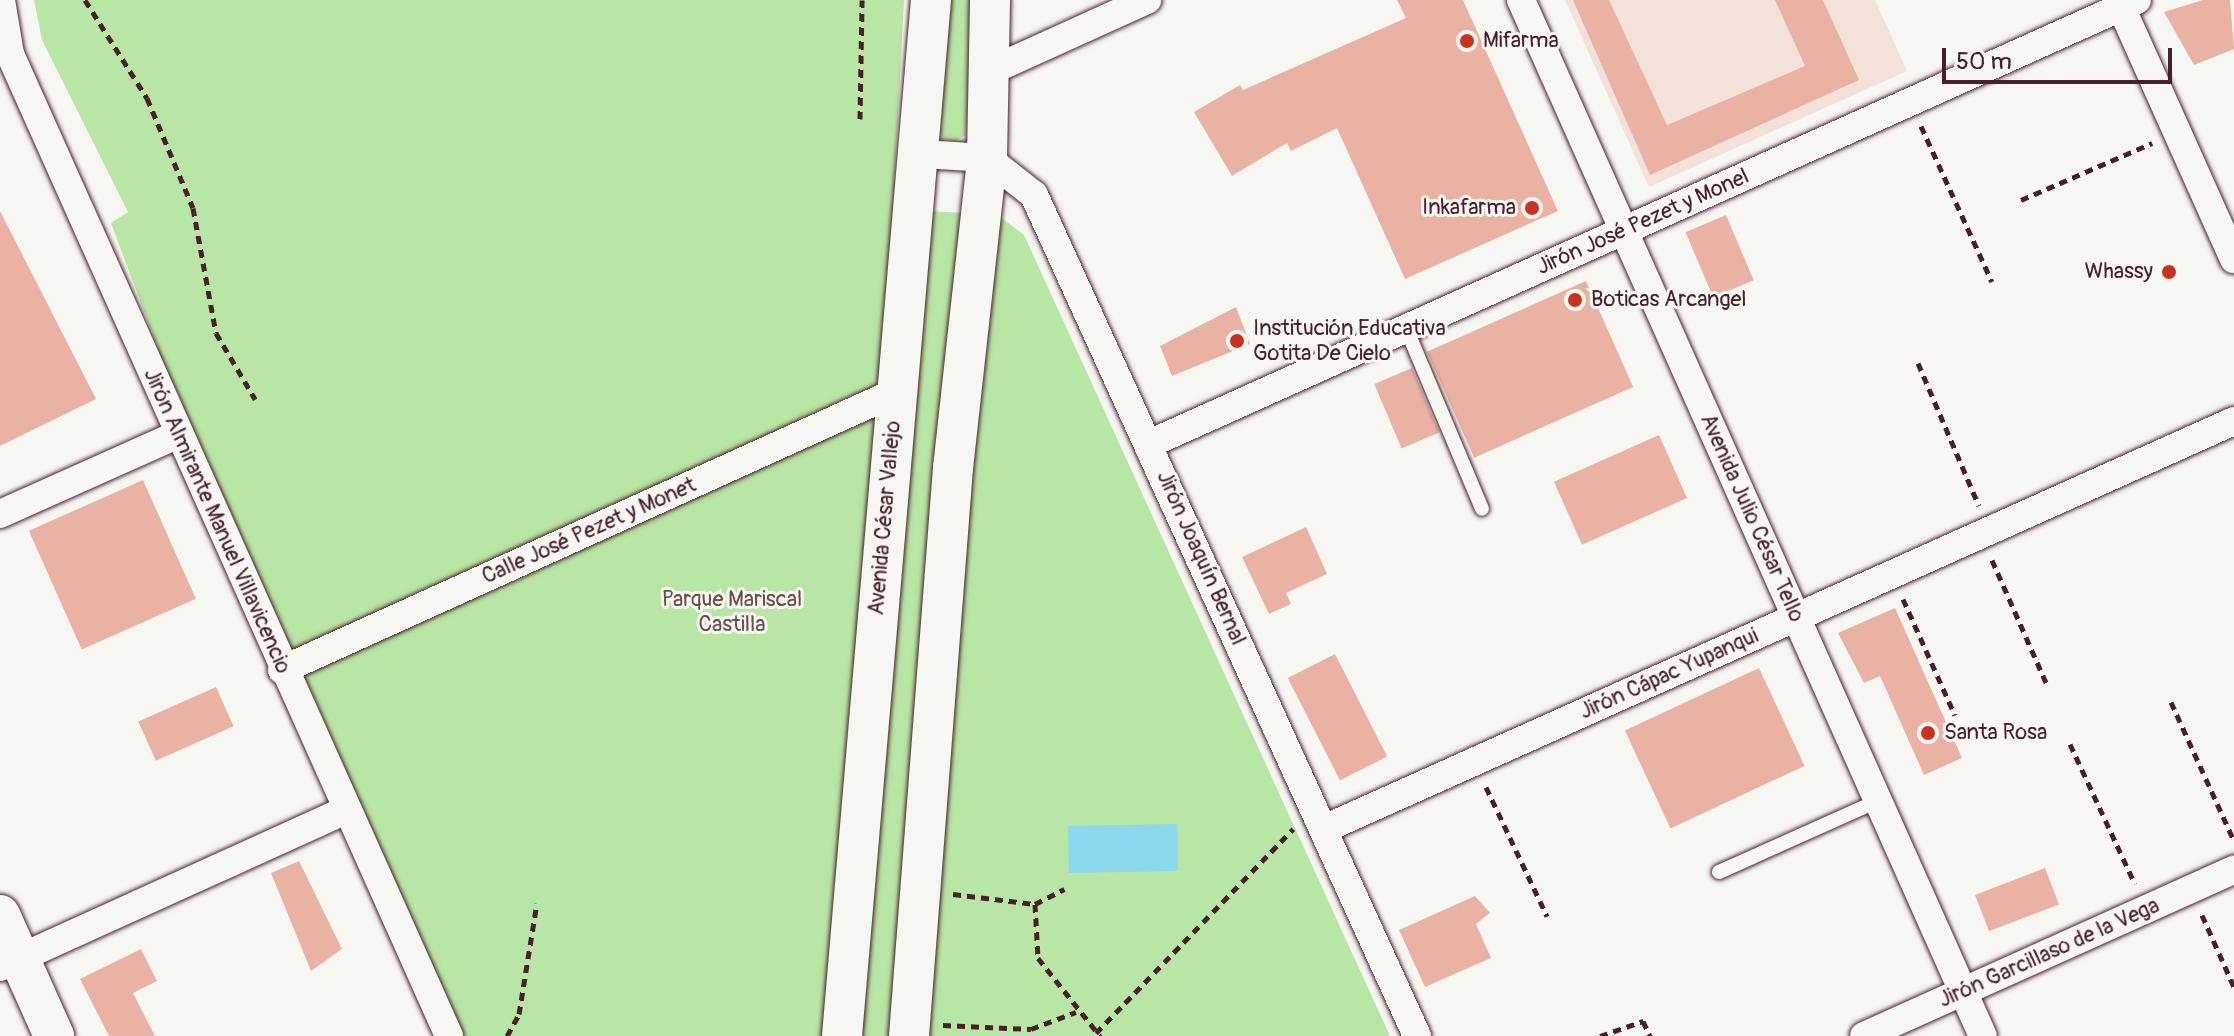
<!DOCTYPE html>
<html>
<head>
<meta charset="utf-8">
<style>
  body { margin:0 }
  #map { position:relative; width:2234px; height:1036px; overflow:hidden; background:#f6f6f2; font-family:Pangolin,sans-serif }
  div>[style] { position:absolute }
  .built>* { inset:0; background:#f2e2da }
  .green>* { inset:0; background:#b8e6a4 }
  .water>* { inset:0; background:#8cd8ec; transform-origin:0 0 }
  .building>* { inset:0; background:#eab2a3; transform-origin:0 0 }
  .path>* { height:5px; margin-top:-2.5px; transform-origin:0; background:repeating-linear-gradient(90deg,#4a1f2b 0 8px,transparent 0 14px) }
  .roads { filter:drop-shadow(0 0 2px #4a1f2b) drop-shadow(0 0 2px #4a1f2b) }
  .lane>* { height:14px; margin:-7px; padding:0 7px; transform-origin:7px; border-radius:7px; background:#f6f6f2 }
  .street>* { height:28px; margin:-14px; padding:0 14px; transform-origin:14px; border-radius:14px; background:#f6f6f2 }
  .secondary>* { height:40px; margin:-20px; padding:0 20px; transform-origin:20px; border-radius:20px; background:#f6f6f2 }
  .dots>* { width:22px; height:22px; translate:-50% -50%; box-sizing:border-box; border:4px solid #f6f6f2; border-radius:50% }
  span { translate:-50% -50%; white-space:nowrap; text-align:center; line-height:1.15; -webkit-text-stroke:6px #f6f6f2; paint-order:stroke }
  .poi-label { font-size:22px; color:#4a1f2b }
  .left { translate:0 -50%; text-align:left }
  .right { translate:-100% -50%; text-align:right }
  .street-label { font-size:22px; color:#4a1f2b }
  .park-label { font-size:22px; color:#665149 }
  .scale { position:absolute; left:1942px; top:48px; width:230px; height:36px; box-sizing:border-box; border:4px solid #4a1f2b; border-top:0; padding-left:10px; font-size:24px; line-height:28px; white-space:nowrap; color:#4a1f2b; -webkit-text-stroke:6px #f6f6f2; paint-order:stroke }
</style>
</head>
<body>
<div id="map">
  <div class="built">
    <div style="clip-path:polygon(1565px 0,1875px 0,1907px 71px,1649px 187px)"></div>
  </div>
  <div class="green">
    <div style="clip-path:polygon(34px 0,904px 0,893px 209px,998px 215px,1024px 235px,1390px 1036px,457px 1036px,190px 434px,111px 223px,128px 212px,42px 40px)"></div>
    <div style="clip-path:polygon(946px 0,973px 0,966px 135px,955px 141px,942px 139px,939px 129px)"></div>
  </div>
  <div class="water">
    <div style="left:1177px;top:824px;width:47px;height:109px;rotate:89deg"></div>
  </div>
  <div class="building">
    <div style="clip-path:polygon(1397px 0,1463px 0,1558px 211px,1405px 279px,1337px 128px,1291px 151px,1287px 143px,1232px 176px,1194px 112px,1240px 85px,1243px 90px,1406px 18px)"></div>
    <div style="clip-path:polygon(1573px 0,1609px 0,1667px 125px,1805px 66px,1775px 0,1823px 0,1859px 80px,1650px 175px)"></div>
    <div style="clip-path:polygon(2203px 0,2230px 0,2234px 49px,2194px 65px,2164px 12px)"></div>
    <div style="clip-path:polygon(0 211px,96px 399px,0 446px)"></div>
    <div style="left:1726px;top:215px;width:71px;height:44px;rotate:67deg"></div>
    <div style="left:1586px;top:281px;width:116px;height:174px;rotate:66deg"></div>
    <div style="clip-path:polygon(1236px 307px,1250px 344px,1172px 376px,1160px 346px)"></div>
    <div style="left:1412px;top:368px;width:70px;height:41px;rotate:67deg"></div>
    <div style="left:1659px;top:435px;width:69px;height:115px;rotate:66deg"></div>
    <div style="left:143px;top:480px;width:130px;height:125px;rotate:66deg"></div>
    <div style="clip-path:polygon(1306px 527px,1327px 574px,1286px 593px,1291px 604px,1269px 614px,1242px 557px)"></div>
    <div style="clip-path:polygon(1895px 608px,1962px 758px,1924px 775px,1880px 676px,1864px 683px,1838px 633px)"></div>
    <div style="left:1335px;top:654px;width:115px;height:53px;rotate:63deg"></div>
    <div style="left:1759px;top:668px;width:108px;height:148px;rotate:65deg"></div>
    <div style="left:216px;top:687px;width:43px;height:85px;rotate:66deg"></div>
    <div style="clip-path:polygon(299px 861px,342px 949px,311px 971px,271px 873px)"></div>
    <div style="left:2045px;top:868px;width:39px;height:75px;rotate:69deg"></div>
    <div style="clip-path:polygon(1475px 896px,1490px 913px,1476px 924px,1491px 958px,1425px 987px,1399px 930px)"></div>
    <div style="clip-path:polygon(141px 949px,157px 981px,133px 993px,155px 1036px,109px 1036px,80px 979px)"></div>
  </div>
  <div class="path">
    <div style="left:85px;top:0;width:116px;rotate:57.7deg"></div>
    <div style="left:147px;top:98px;width:119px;rotate:67.3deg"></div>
    <div style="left:193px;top:208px;width:127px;rotate:79.6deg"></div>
    <div style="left:216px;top:333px;width:77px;rotate:59.4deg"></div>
    <div style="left:860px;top:119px;width:119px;rotate:-89deg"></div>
    <div style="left:1921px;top:126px;width:171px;rotate:65.5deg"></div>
    <div style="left:2021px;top:200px;width:143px;rotate:-23.5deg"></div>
    <div style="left:1918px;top:363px;width:155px;rotate:66.9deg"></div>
    <div style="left:1992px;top:560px;width:139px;rotate:66.2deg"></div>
    <div style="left:1903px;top:599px;width:127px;rotate:65.9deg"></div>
    <div style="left:2171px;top:702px;width:153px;rotate:65.6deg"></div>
    <div style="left:2070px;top:744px;width:154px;rotate:65.1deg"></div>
    <div style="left:1486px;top:787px;width:143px;rotate:64.7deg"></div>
    <div style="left:953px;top:894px;width:83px;rotate:7deg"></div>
    <div style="left:1035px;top:904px;width:33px;rotate:-27deg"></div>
    <div style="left:1035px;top:904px;width:54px;rotate:86.8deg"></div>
    <div style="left:1038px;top:958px;width:100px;rotate:51.5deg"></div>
    <div style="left:2202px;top:915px;width:79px;rotate:66deg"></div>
    <div style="left:943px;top:1025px;width:88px;rotate:2.6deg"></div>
    <div style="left:1031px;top:1029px;width:48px;rotate:-20.7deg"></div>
    <div style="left:1096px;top:1033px;width:284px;rotate:-46deg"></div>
    <div style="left:507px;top:1036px;width:25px;rotate:-61deg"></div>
    <div style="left:519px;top:1014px;width:112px;rotate:-80.8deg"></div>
    <div style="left:1600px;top:1036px;width:46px;rotate:-19.2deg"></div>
    <div style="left:1643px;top:1021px;width:17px;rotate:65deg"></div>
  </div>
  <div class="roads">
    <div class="lane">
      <div style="left:1406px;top:328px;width:196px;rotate:67.2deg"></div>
      <div style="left:1719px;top:872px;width:174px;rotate:-24.1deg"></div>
    </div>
    <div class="street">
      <div style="left:1px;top:0;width:55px;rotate:80.5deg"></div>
      <div style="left:10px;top:54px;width:1076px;rotate:65.91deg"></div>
      <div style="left:1521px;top:0;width:1134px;rotate:65.97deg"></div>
      <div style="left:2118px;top:0;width:284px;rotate:65.9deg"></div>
      <div style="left:988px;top:72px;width:175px;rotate:-24.4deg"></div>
      <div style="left:922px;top:154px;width:65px;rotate:3.5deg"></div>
      <div style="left:987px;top:158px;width:60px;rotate:38.2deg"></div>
      <div style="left:1034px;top:195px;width:924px;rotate:65.51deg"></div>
      <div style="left:1149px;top:444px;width:1083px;rotate:-24.2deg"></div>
      <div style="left:0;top:514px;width:196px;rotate:-24.1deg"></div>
      <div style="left:282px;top:670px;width:674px;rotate:-24.36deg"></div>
      <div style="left:1324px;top:829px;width:997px;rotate:-24.15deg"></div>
      <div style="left:0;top:967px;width:380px;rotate:-24.4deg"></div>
      <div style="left:1864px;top:1036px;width:406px;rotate:-24.2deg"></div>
    </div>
    <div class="secondary">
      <div style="left:0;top:915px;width:133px;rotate:65.9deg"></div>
      <div style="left:842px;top:1036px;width:1040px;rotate:-85.09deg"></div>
      <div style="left:909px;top:1036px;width:570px;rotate:-85.57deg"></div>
      <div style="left:953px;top:468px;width:312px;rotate:-83.7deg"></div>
      <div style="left:987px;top:158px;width:158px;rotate:-88.9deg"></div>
    </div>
  </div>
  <div class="dots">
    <div style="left:1467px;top:41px;background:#c8321e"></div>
    <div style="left:1532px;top:208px;background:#c8321e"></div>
    <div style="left:2169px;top:272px;background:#c8321e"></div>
    <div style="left:1575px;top:300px;background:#c8321e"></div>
    <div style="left:1237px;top:341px;background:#c8321e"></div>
    <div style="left:1928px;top:733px;background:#c8321e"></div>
  </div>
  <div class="poi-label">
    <span class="left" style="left:1483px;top:41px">Mifarma</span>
    <span class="right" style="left:1516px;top:208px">Inkafarma</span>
    <span class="right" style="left:2153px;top:272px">Whassy</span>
    <span class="left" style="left:1591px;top:300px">Boticas Arcangel</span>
    <span class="left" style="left:1253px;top:341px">Institución Educativa<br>Gotita De Cielo</span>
    <span class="left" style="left:1944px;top:733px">Santa Rosa</span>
  </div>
  <div class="street-label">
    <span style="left:1643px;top:222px;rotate:-24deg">Jirón José Pezet y Monel</span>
    <span style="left:885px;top:518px;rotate:-85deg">Avenida César Vallejo</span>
    <span style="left:1752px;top:518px;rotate:66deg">Avenida Julio César Tello</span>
    <span style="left:217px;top:521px;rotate:66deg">Jirón Almirante Manuel Villavicencio</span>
    <span style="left:589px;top:531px;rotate:-24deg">Calle José Pezet y Monet</span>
    <span style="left:1201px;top:558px;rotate:66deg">Jirón Joaquín Bernal</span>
    <span style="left:1669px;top:674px;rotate:-24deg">Jirón Cápac Yupanqui</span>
    <span style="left:2049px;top:953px;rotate:-24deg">Jirón Garcillaso de la Vega</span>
  </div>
  <div class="park-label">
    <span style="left:732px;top:612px">Parque Mariscal<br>Castilla</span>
  </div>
  <div class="scale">50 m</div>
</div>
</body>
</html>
